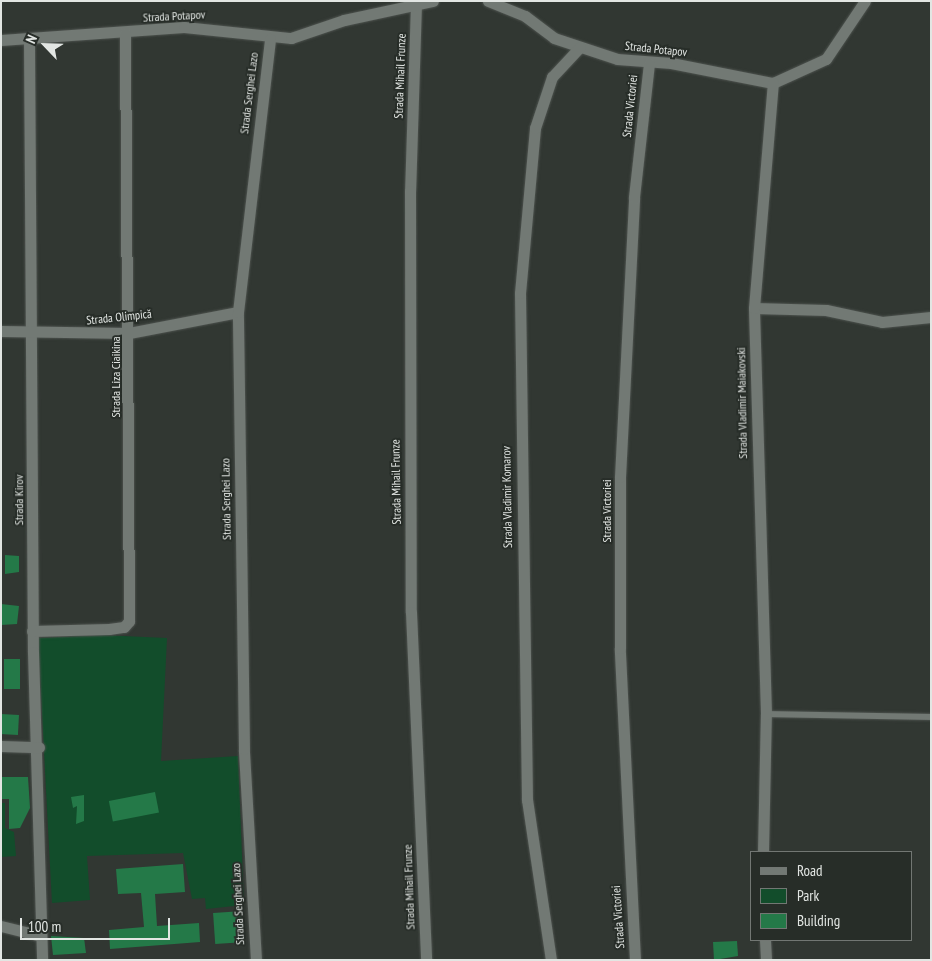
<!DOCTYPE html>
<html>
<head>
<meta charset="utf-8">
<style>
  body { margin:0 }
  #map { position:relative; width:932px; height:961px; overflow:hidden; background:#313732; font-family:"PT Sans Narrow",sans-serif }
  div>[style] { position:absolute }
  .green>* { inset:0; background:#124d2b }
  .building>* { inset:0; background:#247948; transform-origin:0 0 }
  .roads { filter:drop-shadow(0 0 1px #4d524e) drop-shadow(0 0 1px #4d524e) }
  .service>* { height:5.5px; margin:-2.75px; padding:0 2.75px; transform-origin:2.75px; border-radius:2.75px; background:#727974 }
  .minor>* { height:11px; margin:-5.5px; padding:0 5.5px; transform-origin:5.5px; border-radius:5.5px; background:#727974 }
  span { translate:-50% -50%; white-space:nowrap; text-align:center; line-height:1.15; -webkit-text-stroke:4px #272d28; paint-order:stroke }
  .street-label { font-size:12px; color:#e2e6e3 }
  .frame { position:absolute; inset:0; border:2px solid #e2e6e3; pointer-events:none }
  .legend { position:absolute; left:750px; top:851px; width:162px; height:90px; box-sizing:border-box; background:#272d28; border:1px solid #727773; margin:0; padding:6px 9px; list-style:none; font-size:15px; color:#e2e6e3 }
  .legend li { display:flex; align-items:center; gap:10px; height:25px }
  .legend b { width:25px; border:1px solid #727773 }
  .north { position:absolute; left:20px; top:20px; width:50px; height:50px; -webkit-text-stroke:4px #272d28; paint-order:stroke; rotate:294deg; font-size:14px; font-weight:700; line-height:20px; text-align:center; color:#e2e6e3 }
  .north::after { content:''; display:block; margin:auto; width:18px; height:22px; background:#e2e6e3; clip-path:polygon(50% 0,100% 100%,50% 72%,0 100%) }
  .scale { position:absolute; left:20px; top:918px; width:150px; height:22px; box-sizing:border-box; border:2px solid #e2e6e3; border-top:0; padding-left:6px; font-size:15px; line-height:18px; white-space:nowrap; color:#e2e6e3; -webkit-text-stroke:4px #272d28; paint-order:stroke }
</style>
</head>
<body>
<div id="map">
  <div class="green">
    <div style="clip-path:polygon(101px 635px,167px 638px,161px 761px,238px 756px,244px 905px,206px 909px,205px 898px,192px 899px,183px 853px,87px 856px,90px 900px,52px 903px,38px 638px)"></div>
    <div style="clip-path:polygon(1px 803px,5px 803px,5px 828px,14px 832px,16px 856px,1px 857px)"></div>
  </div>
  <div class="building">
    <div style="clip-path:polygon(5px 555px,19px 556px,19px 572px,5px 574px)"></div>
    <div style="clip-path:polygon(1px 604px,19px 606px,17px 624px,1px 625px)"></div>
    <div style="left:4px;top:659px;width:16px;height:30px"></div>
    <div style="left:1px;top:714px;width:18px;height:20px;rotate:3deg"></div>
    <div style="clip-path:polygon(1px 777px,28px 777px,30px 808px,20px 828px,9px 829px,9px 799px,1px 799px)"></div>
    <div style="left:155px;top:792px;width:21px;height:47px;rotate:79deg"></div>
    <div style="clip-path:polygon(84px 795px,84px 821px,76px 824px,77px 806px,73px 808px,71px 797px)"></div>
    <div style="clip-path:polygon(183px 864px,185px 892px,155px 894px,157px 926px,199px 923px,200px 942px,110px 949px,109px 930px,144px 927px,141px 893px,118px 894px,116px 869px)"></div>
    <div style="left:243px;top:911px;width:31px;height:30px;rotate:86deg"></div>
    <div style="clip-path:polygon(51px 936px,84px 938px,86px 953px,53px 955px)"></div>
    <div style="clip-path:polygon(737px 941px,738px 956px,714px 960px,713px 942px)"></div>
  </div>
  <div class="roads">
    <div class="service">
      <div style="left:766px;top:714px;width:165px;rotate:1deg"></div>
    </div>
    <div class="minor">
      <div style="left:488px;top:1px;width:40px;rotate:22deg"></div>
      <div style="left:525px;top:16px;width:36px;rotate:37deg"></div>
      <div style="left:554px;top:38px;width:66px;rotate:18.4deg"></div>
      <div style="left:617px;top:59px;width:54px;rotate:4.2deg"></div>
      <div style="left:671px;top:63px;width:104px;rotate:11.1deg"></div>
      <div style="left:773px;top:83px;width:58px;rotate:-24.4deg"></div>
      <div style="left:826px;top:59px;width:70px;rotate:-56.1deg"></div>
      <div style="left:416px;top:3px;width:188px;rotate:91.8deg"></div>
      <div style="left:410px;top:191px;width:421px;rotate:89.9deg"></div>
      <div style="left:411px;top:612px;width:348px;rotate:87.5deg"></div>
      <div style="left:1px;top:40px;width:183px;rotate:-4.1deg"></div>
      <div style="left:184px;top:27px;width:108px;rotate:5.9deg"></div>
      <div style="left:291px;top:38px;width:56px;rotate:-18.8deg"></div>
      <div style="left:344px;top:20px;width:91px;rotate:-12.1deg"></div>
      <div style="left:29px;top:40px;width:612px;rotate:89.63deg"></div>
      <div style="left:33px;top:652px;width:308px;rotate:88.3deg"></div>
      <div style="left:754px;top:308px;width:72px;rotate:1.6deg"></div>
      <div style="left:826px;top:310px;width:57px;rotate:12.1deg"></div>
      <div style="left:882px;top:322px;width:49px;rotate:-5.8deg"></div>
      <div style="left:1px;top:331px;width:128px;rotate:0.9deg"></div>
      <div style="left:129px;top:333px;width:111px;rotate:-10.9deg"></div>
      <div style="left:32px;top:631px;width:77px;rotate:-1.5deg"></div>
      <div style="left:109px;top:629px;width:15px;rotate:-8deg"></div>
      <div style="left:124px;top:627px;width:8px;rotate:-50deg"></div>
      <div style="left:129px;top:621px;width:588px;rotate:-90.39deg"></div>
      <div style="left:1px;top:746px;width:38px;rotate:2deg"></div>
      <div style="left:763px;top:852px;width:138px;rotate:-88.8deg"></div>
      <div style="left:766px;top:714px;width:406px;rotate:-91.7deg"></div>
      <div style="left:754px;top:308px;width:226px;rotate:-85.2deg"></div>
      <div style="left:1px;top:926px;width:41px;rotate:14deg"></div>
      <div style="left:765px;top:940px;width:20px;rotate:87deg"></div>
      <div style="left:256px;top:960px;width:211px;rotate:-93.3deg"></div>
      <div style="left:244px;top:749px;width:437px;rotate:-90.8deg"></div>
      <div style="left:238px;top:312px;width:275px;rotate:-83.3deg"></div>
      <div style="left:551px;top:960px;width:162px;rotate:-98.5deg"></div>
      <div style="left:527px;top:800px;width:507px;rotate:-90.79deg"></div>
      <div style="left:520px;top:293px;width:166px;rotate:-84.8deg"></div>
      <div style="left:535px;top:128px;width:54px;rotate:-71.6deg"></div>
      <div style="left:552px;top:77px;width:41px;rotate:-47deg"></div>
      <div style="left:635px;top:960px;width:312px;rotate:-92.8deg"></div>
      <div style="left:620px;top:648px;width:171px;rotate:-90deg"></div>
      <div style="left:620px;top:477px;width:280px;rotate:-87.1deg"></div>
      <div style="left:634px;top:197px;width:135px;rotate:-83.6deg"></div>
    </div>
  </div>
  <div class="street-label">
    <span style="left:174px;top:16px;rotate:-3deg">Strada Potapov</span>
    <span style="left:656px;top:49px;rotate:6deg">Strada Potapov</span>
    <span style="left:400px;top:76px;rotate:-88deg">Strada Mihail Frunze</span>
    <span style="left:249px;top:93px;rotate:-83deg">Strada Serghei Lazo</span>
    <span style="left:630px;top:106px;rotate:-84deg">Strada Victoriei</span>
    <span style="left:119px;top:317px;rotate:-6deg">Strada Olimpică</span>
    <span style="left:116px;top:377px;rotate:-90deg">Strada Liza Ciaikina</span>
    <span style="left:742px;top:403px;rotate:-91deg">Strada Vladimir Maiakovski</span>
    <span style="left:396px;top:482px;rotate:-91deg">Strada Mihail Frunze</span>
    <span style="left:507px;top:497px;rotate:-91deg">Strada Vladimir Komarov</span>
    <span style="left:226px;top:499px;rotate:-91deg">Strada Serghei Lazo</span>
    <span style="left:19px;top:500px;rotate:-90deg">Strada Kirov</span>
    <span style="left:607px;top:511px;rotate:-90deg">Strada Victoriei</span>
    <span style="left:409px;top:887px;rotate:-92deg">Strada Mihail Frunze</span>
    <span style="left:238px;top:904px;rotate:-93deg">Strada Serghei Lazo</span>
    <span style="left:618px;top:917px;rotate:-94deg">Strada Victoriei</span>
  </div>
  <div class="frame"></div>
  <ul class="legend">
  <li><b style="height:6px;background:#727974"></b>Road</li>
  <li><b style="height:14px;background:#124d2b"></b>Park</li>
  <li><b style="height:14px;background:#247948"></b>Building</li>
  </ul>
  <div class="north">N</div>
  <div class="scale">100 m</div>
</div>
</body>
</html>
